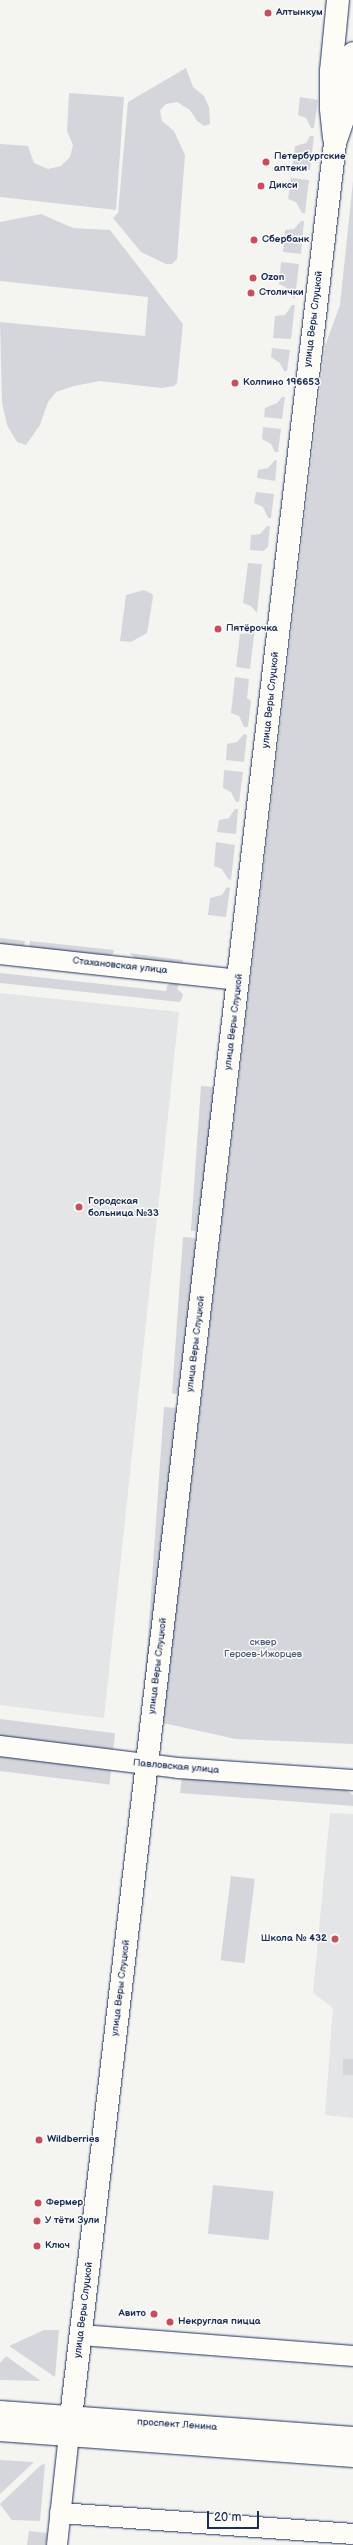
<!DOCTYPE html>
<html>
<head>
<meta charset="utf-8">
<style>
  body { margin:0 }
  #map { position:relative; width:353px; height:2545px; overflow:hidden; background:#f4f4f1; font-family:"Balsamiq Sans",sans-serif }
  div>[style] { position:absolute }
  .built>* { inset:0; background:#e4e5e6 }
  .green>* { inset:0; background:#d4d6db; transform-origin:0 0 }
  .roads { filter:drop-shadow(0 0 1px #1b2f5e) drop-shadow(0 0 1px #1b2f5e) }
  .minor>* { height:20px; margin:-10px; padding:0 10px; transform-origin:10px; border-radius:10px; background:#fdfcf7 }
  .tertiary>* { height:22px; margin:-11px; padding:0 11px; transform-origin:11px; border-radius:11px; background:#fdfcf7 }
  .secondary>* { height:22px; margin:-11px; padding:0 11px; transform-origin:11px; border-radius:11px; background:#fdfcf7 }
  .dots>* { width:11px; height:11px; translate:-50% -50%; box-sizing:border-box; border:2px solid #fdfcf7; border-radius:50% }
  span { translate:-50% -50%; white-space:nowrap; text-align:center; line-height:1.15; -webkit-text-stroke:3px #fdfcf7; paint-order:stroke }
  .poi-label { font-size:10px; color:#1b2f5e; font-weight:700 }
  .left { translate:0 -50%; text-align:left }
  .right { translate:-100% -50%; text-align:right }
  .street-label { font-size:10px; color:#1b2f5e }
  .park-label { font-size:10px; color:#49597d }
  .scale { position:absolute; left:207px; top:2511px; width:52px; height:18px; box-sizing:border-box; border:2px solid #1b2f5e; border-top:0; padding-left:5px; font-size:12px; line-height:14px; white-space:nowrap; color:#1b2f5e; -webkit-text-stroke:3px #fdfcf7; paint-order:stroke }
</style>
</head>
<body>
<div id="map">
  <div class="built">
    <div style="clip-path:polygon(0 993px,179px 1012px,104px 1718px,0 1705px)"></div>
    <div style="clip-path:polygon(330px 1813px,353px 1814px,353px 2118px,325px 2115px,333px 2008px,313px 1993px)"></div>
  </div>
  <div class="green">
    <div style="clip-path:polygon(186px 68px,193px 87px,204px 96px,209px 107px,210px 124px,204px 126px,197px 121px,190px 110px,177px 102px,166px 104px,160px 110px,162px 121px,174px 131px,185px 155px,177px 259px,172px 264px,166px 264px,141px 252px,113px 218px,118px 213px,128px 102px)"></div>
    <div style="clip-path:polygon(69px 93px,124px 97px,116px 210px,0 197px,0 144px,28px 146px,34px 163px,48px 169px,61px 166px,70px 157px,73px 145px,67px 131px)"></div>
    <div style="clip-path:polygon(300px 97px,318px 100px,314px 128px,311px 128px,306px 118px,298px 115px)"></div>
    <div style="clip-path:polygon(310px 136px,314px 136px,310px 170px,292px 168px,295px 146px,306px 143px)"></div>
    <div style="clip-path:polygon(291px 178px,309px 180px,305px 213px,302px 213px,296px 202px,288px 199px)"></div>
    <div style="clip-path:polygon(353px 181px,353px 1744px,236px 1739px,163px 1723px,325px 346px,340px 305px)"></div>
    <div style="clip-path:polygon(41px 214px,73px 228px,110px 230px,183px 324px,177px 383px,174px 386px,161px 388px,100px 381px,74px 386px,56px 392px,48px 402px,40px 425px,26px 445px,17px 442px,7px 425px,2px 403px,0 322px,145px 336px,148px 297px,0 281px,0 222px)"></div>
    <div style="clip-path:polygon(301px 221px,304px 221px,301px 254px,283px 252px,285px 230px,294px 229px)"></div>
    <div style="clip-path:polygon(281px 262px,299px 264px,295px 298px,293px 298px,287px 288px,279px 284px)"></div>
    <div style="clip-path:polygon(292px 305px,295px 305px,291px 339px,273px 338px,275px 316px,285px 315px)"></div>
    <div style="clip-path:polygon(272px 348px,290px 350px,287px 371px,284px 371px,280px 363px,271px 357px)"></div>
    <div style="clip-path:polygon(282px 397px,285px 397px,282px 419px,264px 417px,265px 408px,277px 403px)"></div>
    <div style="clip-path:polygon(263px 427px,281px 429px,278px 452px,275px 452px,271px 444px,262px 439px)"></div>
    <div style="clip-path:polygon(275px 460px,277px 460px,275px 481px,257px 478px,258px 470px,268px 468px)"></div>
    <div style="clip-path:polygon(256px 492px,274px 494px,271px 518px,268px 518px,263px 507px,254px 503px)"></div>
    <div style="clip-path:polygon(267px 526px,270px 526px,268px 547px,263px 551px,250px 550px,251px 535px,260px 534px)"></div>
    <div style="clip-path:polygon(248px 563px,262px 564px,257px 613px,251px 606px,243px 603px)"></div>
    <div style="clip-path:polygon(144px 590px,152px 594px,153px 597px,147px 633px,131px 642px,120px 641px,126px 595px)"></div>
    <div style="clip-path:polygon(255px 628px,250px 669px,236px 667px,240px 634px,249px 633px)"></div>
    <div style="clip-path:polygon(235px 677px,249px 679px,247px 698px,251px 701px,248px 727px,244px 727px,239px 716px,231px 713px)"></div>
    <div style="clip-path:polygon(244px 734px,247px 735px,244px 762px,226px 760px,227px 744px,237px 742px)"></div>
    <div style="clip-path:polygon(224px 770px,243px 772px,239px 802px,236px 802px,231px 792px,223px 788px)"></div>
    <div style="clip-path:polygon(235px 809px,238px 809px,236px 834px,217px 832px,219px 820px,229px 818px)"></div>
    <div style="clip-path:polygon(216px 842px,235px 845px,231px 880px,228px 879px,222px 869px,214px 866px)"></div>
    <div style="clip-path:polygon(227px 887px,230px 888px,226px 917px,208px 915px,210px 898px,222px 895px)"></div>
    <div style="clip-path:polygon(0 938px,25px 941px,24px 947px,0 945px)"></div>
    <div style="clip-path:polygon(30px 941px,114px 950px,113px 954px,109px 956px,29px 948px)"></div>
    <div style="clip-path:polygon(129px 953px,183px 960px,182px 965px,138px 960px)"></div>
    <div style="clip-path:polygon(0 973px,166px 991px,167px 986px,171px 983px,179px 984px,177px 989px,183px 994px,182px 998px,180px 1002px,0 983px)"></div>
    <div style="left:201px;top:1086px;width:13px;height:145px;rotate:4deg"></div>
    <div style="left:183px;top:1237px;width:13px;height:157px;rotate:4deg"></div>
    <div style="left:164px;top:1407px;width:13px;height:319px;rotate:4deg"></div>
    <div style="left:0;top:1719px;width:116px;height:17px;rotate:7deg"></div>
    <div style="left:0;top:1756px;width:112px;height:15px;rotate:7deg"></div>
    <div style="clip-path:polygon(182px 1778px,345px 1789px,353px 1795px,353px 1806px,180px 1793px)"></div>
    <div style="left:231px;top:1876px;width:24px;height:85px;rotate:7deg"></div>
    <div style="left:343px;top:2059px;width:10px;height:16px"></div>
    <div style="left:213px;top:2185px;width:61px;height:49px;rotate:6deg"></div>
    <div style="clip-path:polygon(44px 2330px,59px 2330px,55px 2377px,9px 2346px)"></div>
    <div style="clip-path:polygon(6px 2356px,41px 2381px,0 2380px,0 2363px)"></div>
    <div style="clip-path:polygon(0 2460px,34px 2462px,0 2494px)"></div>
    <div style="clip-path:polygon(45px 2464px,40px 2521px,12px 2520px,0 2504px,41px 2465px)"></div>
    <div style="clip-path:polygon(29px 2531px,47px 2533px,46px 2545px,27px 2545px)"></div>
  </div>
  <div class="roads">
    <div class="minor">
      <div style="left:0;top:954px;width:240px;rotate:6.2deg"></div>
      <div style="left:0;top:1746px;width:179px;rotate:7deg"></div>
      <div style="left:178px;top:1768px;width:175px;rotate:3.9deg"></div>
      <div style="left:81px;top:2335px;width:273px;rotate:4.4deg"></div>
      <div style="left:60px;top:2513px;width:294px;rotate:4.1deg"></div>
      <div style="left:57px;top:2545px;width:111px;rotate:-83.8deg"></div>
    </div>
    <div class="tertiary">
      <div style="left:334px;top:138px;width:30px;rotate:-96deg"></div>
      <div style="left:331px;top:108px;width:37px;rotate:-90deg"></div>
      <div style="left:331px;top:71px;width:71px;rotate:-84.4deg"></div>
      <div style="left:69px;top:2435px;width:2307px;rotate:-83.38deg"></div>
      <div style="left:335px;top:143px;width:36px;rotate:-71deg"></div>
      <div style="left:347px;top:109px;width:56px;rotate:-83.9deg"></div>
    </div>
    <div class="secondary">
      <div style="left:0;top:2412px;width:354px;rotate:4.2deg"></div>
      <div style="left:0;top:2430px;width:354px;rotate:4.2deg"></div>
    </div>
  </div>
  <div class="dots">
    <div style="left:268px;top:13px;background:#d1495b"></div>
    <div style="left:266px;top:162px;background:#d1495b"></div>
    <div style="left:261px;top:186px;background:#d1495b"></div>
    <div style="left:254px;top:240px;background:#d1495b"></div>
    <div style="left:253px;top:278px;background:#d1495b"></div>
    <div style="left:251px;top:293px;background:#d1495b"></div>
    <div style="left:235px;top:383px;background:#d1495b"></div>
    <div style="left:218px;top:629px;background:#d1495b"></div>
    <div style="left:79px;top:1207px;background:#d1495b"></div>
    <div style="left:335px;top:1939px;background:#d1495b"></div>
    <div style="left:39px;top:2140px;background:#d1495b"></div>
    <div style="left:38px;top:2203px;background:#d1495b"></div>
    <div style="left:37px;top:2221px;background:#d1495b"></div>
    <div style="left:37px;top:2246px;background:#d1495b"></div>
    <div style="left:154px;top:2314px;background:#d1495b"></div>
    <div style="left:170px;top:2322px;background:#d1495b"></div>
  </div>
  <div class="poi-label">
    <span class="left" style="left:276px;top:13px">Алтынкум</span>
    <span class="left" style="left:274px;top:162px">Петербургские<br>аптеки</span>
    <span class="left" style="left:269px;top:186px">Дикси</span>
    <span class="left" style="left:262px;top:240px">Сбербанк</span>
    <span class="left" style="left:261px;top:278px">Ozon</span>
    <span class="left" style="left:259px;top:293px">Столички</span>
    <span class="left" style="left:243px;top:383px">Колпино 196653</span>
    <span class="left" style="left:226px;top:629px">Пятёрочка</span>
    <span class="left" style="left:88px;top:1207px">Городская<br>больница №33</span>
    <span class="right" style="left:327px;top:1939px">Школа № 432</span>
    <span class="left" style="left:47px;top:2140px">Wildberries</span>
    <span class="left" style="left:46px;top:2203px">Фермер</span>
    <span class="left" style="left:45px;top:2221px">У тёти Зули</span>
    <span class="left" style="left:45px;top:2246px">Ключ</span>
    <span class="right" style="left:146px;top:2314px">Авито</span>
    <span class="left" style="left:178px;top:2322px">Некруглая пицца</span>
  </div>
  <div class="street-label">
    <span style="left:314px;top:319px;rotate:-83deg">улица Веры Слуцкой</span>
    <span style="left:271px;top:700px;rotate:-84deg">улица Веры Слуцкой</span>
    <span style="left:120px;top:966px;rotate:6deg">Стахановская улица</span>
    <span style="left:234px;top:1022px;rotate:-83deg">улица Веры Слуцкой</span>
    <span style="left:196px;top:1344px;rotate:-83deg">улица Веры Слуцкой</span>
    <span style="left:158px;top:1666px;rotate:-83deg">улица Веры Слуцкой</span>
    <span style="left:176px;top:1767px;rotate:5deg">Павловская улица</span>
    <span style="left:121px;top:1988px;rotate:-83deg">улица Веры Слуцкой</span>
    <span style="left:84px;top:2310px;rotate:-83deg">улица Веры Слуцкой</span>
    <span style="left:177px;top:2425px;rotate:4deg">проспект Ленина</span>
  </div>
  <div class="park-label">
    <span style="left:263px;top:1648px">сквер<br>Героев-Ижорцев</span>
  </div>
  <div class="scale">20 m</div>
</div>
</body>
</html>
